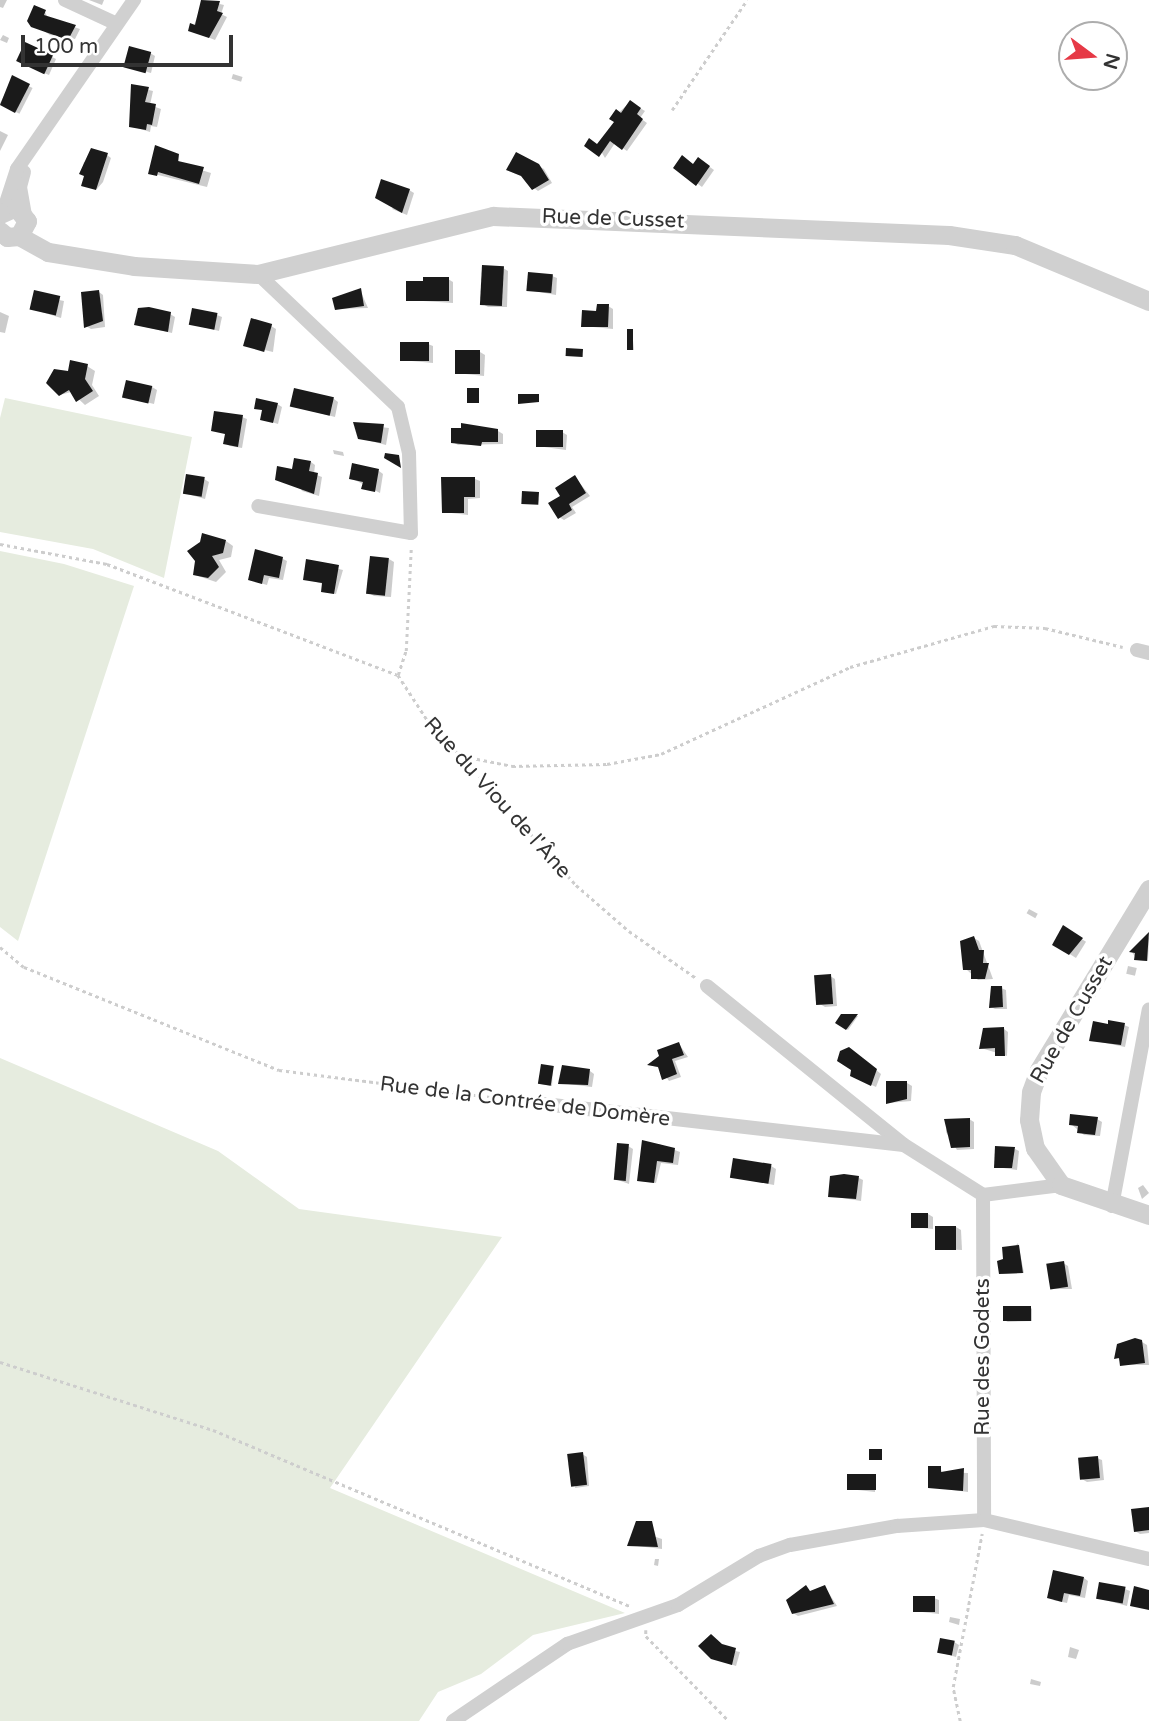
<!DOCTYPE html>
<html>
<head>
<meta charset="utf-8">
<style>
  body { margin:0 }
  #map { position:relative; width:1149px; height:1721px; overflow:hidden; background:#fff; font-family:"Varela Round",sans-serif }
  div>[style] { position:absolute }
  .green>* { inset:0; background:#e6ecdf }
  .shadow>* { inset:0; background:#0003; transform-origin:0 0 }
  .building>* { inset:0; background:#1a1a1a; transform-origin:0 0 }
  .path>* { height:2.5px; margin-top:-1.25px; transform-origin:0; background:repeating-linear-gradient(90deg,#cdcdcd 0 3.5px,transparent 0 7px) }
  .minor>* { height:14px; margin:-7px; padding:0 7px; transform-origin:7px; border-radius:7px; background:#d0d0d0 }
  .tertiary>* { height:19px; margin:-9.5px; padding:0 9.5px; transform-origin:9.5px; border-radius:9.5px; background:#d0d0d0 }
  span { translate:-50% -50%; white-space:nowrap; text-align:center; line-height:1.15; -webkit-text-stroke:7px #fff; paint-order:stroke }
  .street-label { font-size:21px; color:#333 }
  .north { position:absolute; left:1058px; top:21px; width:70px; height:70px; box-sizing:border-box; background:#fff; border:2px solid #adadad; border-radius:50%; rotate:106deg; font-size:19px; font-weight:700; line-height:28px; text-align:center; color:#333 }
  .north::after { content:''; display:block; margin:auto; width:24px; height:32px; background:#e63946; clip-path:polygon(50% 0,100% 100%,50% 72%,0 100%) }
  .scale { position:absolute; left:21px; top:35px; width:212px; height:32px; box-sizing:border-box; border:4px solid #333; border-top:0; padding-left:9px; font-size:21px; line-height:24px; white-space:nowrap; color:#333; -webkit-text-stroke:5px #fff; paint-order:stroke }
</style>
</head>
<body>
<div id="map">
  <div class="green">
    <div style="clip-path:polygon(5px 398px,192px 437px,164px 578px,93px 549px,0 532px,0 418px)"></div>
    <div style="clip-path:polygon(0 551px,64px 564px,134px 586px,18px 941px,0 927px)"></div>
    <div style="clip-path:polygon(0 1058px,218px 1151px,299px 1209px,502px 1237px,330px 1488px,625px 1613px,533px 1635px,481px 1674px,438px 1692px,419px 1721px,0 1721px)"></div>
  </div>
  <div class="shadow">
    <div style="clip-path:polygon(0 0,7px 0,3px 8px,0 7px)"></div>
    <div style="clip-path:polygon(89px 0,104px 0,102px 5px)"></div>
    <div style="clip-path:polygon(203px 0,224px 5px,221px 14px,227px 17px,215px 40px,192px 31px)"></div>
    <div style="clip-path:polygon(45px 12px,48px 18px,80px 29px,75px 39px,50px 35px,29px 21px)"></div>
    <div style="clip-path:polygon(3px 35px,9px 38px,7px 43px,0 40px)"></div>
    <div style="clip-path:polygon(150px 53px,155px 56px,151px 73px,126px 66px)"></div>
    <div style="clip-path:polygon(52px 57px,56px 59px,49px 75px,32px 68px)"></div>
    <div style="left:233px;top:74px;width:10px;height:5px;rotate:17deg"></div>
    <div style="left:13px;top:78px;width:22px;height:29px;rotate:27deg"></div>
    <div style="clip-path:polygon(132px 86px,153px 91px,150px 105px,161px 109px,157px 127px,151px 126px,150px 132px,131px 126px)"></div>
    <div style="clip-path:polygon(630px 102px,645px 111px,640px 118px,647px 123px,627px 151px,615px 143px,605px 158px,598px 146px,617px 122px,612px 119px)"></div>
    <div style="clip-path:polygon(0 131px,8px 135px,0 151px)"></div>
    <div style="clip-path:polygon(516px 154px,544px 169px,552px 183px,538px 191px,534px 188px)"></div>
    <div style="clip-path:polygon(107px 155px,111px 158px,103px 182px,97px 189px,85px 186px,86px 176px,81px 174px,84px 162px)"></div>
    <div style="clip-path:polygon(179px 155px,179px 163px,211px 173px,207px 187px,150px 173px)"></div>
    <div style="clip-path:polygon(703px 162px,714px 170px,702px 187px,675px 167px)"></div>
    <div style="clip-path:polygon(409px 190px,414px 193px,407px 215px,392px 209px)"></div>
    <div style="clip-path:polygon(503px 268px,508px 271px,507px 307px,488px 307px,483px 304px)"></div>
    <div style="clip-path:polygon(552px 276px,557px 278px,556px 295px,528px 290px)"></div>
    <div style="clip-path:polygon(448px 279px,453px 282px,453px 303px,408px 300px)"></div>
    <div style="clip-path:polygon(360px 290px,368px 308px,336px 309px)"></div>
    <div style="clip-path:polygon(99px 292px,103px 295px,105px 327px,91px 329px,86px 326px)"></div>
    <div style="clip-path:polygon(35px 295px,64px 301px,61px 318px,32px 309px)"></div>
    <div style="clip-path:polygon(608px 306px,613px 309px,613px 329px,583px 326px)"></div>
    <div style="clip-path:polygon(0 312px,9px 316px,5px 333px,0 332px)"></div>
    <div style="clip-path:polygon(170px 314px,175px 317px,172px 333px,141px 326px)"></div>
    <div style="clip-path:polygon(217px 315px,222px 317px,219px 331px,191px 324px)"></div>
    <div style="clip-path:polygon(271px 326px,276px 329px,273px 352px,248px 346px)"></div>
    <div style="clip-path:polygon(632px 331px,634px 350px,630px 350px,628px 349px)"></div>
    <div style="clip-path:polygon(428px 344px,433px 346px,433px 363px,401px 360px)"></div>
    <div style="clip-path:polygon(480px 352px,485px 355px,484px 376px,456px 373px)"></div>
    <div style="clip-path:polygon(87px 366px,95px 371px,92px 385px,99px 396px,85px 405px,71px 392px,60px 395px,69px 373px)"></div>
    <div style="clip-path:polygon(152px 387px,157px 390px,154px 404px,125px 397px)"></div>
    <div style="clip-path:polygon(334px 399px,338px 402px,335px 417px,292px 406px)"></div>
    <div style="clip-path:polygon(277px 404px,282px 407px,278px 424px,262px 419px)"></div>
    <div style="clip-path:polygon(242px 417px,247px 419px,242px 448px,230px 446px,225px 443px)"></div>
    <div style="clip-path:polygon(356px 424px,389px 428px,386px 445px,359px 438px)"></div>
    <div style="clip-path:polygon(463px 430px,498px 431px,503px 434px,503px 444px,458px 445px,453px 442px)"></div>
    <div style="clip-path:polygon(562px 432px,567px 435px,566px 450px,537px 446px)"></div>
    <div style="clip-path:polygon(333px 450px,343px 452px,344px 456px,334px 454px)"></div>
    <div style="clip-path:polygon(311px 462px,315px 465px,314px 474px,322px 477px,319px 496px,302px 491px,293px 471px)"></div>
    <div style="clip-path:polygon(379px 471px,383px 474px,380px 493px,351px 478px)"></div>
    <div style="clip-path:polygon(575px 477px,590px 496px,572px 507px,576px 513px,564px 520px,559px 517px,563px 496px)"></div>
    <div style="clip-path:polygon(204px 479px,209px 482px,205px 499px,184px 493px)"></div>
    <div style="clip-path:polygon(475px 479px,480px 481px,480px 498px,468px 499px,468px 515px,443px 512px)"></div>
    <div style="clip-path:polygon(226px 541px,233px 546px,231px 557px,219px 560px,226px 572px,216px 582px,195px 575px)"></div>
    <div style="clip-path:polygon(283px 559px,287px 561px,283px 580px,269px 578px,267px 585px,250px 580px)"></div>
    <div style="clip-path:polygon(389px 559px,394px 562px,391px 597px,374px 596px,369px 593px)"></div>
    <div style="clip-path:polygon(308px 561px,343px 570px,336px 594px,324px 592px,324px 584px,305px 579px)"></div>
    <div style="left:1029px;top:909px;width:10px;height:5px;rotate:29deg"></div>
    <div style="left:1064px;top:928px;width:26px;height:19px;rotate:32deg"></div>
    <div style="clip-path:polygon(1149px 937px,1148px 961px,1137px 960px,1132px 952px)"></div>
    <div style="clip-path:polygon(974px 938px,979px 941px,993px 979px,978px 980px,967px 970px)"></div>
    <div style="left:1128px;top:966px;width:9px;height:8px;rotate:13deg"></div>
    <div style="clip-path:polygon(830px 976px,835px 979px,837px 1006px,825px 1007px,820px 1004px)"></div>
    <div style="clip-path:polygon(1001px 988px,1006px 990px,1007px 1009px,995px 1009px,991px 1007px)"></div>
    <div style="clip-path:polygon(842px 1016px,858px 1016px,848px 1030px,837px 1022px)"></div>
    <div style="clip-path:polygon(1124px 1025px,1129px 1027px,1125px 1047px,1091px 1040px,1109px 1026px)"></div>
    <div style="clip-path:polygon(1004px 1029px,1008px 1032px,1007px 1056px,981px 1048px)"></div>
    <div style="clip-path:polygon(679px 1044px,688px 1057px,675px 1061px,681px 1077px,669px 1081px,660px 1068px,650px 1065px)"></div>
    <div style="clip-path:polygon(854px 1052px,881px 1074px,876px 1087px,857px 1078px)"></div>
    <div style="clip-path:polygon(553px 1068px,552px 1086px,541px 1084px)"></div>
    <div style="clip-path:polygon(590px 1071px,594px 1074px,592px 1087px,560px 1083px)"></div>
    <div style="clip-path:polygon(907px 1083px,912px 1086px,911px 1101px,888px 1103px)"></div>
    <div style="clip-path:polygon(969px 1119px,974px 1122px,974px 1149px,957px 1150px,946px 1132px,946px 1120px)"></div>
    <div style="clip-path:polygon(1097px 1119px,1102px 1122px,1100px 1136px,1084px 1135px,1071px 1124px)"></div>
    <div style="clip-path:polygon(659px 1144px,680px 1152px,678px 1165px,661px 1163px,656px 1183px,640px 1181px)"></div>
    <div style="clip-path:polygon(628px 1146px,633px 1149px,629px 1184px,615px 1179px)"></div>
    <div style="clip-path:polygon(1015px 1149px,1019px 1151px,1017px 1170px,996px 1167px)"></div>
    <div style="clip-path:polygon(771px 1166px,776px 1169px,774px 1185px,733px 1177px)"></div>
    <div style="clip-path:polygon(859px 1178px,863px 1180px,861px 1201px,830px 1196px)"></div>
    <div style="clip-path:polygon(1143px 1185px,1149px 1193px,1142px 1199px,1138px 1188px)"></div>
    <div style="clip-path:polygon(928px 1214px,933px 1217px,933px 1229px,913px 1227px)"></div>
    <div style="clip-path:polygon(956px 1227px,961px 1230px,962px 1250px,938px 1249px)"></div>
    <div style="clip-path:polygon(1018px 1243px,1024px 1273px,1002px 1274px,1003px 1261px)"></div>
    <div style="clip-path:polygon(1063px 1263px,1068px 1266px,1072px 1289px,1052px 1289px)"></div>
    <div style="clip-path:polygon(1032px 1309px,1032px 1321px,1006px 1322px,1031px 1308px)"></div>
    <div style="clip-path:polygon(1142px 1342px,1147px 1345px,1149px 1365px,1122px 1365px,1116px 1354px)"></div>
    <div style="clip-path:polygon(582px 1454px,587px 1457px,589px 1486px,575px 1488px)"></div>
    <div style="clip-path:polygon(1097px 1458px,1102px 1460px,1104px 1480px,1087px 1482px,1082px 1479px)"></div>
    <div style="clip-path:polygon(940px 1467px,942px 1472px,968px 1473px,968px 1492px,930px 1487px)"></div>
    <div style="clip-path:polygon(875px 1476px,875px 1492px,849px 1489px)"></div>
    <div style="clip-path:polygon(1149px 1508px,1149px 1533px,1140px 1534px,1135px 1531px)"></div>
    <div style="clip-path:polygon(652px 1523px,653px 1536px,662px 1539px,662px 1549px,629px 1545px)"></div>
    <div style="clip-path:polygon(655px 1559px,659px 1559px,658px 1566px,654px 1565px)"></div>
    <div style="clip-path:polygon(1084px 1578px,1088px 1581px,1085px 1598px,1069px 1595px,1067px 1603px,1053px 1600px)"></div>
    <div style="clip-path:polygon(825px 1587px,837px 1606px,798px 1616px,793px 1613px)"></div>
    <div style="clip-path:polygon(1125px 1589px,1130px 1591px,1127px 1606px,1098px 1598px)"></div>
    <div style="clip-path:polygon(934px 1598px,939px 1600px,939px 1614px,914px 1611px)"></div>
    <div style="clip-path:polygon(950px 1617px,960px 1619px,959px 1625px,949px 1622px)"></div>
    <div style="clip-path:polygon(954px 1642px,959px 1645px,956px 1657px,939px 1652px)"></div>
    <div style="clip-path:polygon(1070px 1647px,1079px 1650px,1076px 1659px,1068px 1657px)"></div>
    <div style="clip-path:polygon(721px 1648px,740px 1652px,736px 1666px,712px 1658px)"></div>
    <div style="clip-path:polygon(1031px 1679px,1041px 1682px,1040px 1686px,1030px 1684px)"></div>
  </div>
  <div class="building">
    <div style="clip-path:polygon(201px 0,220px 1px,217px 11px,223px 13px,209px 38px,188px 31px,190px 23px,195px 25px)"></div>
    <div style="clip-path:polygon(34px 5px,46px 10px,44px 15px,76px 25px,68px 40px,31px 27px,27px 21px)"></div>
    <div style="left:25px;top:42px;width:31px;height:21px;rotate:25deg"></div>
    <div style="left:129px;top:46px;width:23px;height:22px;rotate:15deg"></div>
    <div style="clip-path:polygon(12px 75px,30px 84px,15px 113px,0 105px)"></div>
    <div style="clip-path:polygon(131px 84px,149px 87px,145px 102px,156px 104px,152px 125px,147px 124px,146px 130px,129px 127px)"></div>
    <div style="clip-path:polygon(630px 100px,641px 108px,637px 114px,643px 119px,622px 150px,610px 141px,599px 157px,584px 146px,589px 138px,597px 144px,614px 122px,609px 119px,616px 109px,621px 113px)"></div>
    <div style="clip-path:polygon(155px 145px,179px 154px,178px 161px,204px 167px,199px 184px,158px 172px,157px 176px,148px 174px)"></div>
    <div style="clip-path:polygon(91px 148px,108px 153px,96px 190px,81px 186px,84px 176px,79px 174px)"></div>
    <div style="clip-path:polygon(516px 152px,539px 164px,549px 180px,532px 190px,521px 176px,506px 170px)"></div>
    <div style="clip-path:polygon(682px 155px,693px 164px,698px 157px,710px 166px,696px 186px,673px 168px)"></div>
    <div style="clip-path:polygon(381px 179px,410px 189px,402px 213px,375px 198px)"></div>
    <div style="left:482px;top:265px;width:22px;height:40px;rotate:3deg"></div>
    <div style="left:528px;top:272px;width:25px;height:19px;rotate:5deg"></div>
    <div style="clip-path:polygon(423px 277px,449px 277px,449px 301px,406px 301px,406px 281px,423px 281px)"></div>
    <div style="clip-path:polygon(361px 288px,364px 306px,335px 310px,332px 298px)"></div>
    <div style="left:34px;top:290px;width:27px;height:20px;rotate:13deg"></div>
    <div style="clip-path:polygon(99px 290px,103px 321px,84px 328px,81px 292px)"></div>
    <div style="clip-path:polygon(597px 304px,609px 304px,608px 327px,581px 327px,582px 310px,596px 311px)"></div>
    <div style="clip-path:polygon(149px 307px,171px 312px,168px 332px,134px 325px,138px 308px)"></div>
    <div style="left:192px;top:308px;width:26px;height:17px;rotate:11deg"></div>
    <div style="left:251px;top:318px;width:22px;height:29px;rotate:16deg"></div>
    <div style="left:627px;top:329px;width:6px;height:21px"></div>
    <div style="left:400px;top:342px;width:29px;height:19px"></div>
    <div style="left:566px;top:348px;width:17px;height:8px;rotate:3deg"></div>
    <div style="left:455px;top:350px;width:25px;height:24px"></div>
    <div style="clip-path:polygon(70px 360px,88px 364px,85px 379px,93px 391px,76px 402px,69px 390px,59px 396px,46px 383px,54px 369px,68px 371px)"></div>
    <div style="left:126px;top:380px;width:27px;height:18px;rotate:13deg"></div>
    <div style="left:294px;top:388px;width:41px;height:19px;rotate:13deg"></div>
    <div style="left:479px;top:388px;width:15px;height:12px;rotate:90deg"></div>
    <div style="clip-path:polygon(518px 394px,539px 394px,539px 402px,518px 404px)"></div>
    <div style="clip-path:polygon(256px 398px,278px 403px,273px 423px,260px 420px,262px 410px,254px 409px)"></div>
    <div style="clip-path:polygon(214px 411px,243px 415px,238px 447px,223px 444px,225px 434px,211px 431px)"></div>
    <div style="clip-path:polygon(353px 422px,384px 424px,381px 443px,358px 439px)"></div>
    <div style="clip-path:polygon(461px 423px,498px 429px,498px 442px,482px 442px,481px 446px,451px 443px,451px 428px,461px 428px)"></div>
    <div style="left:536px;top:430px;width:27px;height:17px"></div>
    <div style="clip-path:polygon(385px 453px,399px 455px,401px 468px,384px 458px)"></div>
    <div style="clip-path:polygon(294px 458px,311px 461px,309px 471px,318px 473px,314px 494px,275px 480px,277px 466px,292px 469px)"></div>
    <div style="clip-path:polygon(352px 463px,379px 469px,375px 492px,361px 489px,363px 482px,349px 479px)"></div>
    <div style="left:186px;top:474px;width:19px;height:20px;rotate:9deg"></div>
    <div style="clip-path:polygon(575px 475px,586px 493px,569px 504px,572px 510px,558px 519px,548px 503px,560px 496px,555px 488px)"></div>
    <div style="clip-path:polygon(441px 477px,475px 477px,475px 497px,464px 497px,464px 513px,442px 513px)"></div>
    <div style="left:522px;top:491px;width:17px;height:13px;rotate:3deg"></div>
    <div style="clip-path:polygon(202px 533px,226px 540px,223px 553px,212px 556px,219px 567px,208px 578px,193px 575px,195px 561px,187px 551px,200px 542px)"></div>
    <div style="clip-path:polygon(255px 549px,283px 557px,279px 578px,264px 575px,262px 584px,248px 580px)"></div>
    <div style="left:370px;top:556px;width:19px;height:38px;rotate:6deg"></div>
    <div style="clip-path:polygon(306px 559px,339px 565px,334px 594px,321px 592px,322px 583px,303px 580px)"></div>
    <div style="clip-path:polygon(1063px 925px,1083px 938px,1069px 955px,1052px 945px)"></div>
    <div style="clip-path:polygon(1149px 932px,1147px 961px,1134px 960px,1135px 953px,1129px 952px)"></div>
    <div style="clip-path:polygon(974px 936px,979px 950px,984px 950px,983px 963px,989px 963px,985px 979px,971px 979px,971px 970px,963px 970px,960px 941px)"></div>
    <div style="left:831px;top:974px;width:30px;height:17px;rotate:86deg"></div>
    <div style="clip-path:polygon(991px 986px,1002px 986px,1003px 1007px,989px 1008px)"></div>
    <div style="clip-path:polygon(841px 1014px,858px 1014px,846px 1030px,835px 1023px)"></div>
    <div style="clip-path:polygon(1108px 1020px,1125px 1023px,1121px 1045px,1089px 1041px,1093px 1021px,1108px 1024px)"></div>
    <div style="clip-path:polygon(1004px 1027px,1005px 1056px,995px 1056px,995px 1048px,979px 1049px,983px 1028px)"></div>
    <div style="clip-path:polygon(679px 1042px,684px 1055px,672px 1059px,677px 1074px,662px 1080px,658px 1067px,647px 1065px,659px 1056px,657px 1050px)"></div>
    <div style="clip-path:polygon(849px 1047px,877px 1069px,871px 1086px,850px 1076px,851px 1070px,837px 1061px,840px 1051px)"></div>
    <div style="left:541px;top:1064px;width:13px;height:20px;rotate:9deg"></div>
    <div style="clip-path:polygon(562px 1065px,590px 1069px,588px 1085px,558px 1084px)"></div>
    <div style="clip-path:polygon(886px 1081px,907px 1081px,907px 1099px,886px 1104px)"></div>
    <div style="clip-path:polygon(1070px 1114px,1098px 1117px,1095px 1135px,1077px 1133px,1078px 1126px,1069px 1125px)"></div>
    <div style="clip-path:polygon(970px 1118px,970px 1147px,951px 1148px,944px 1119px)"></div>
    <div style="clip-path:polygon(642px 1140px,675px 1148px,673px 1163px,657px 1161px,654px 1183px,637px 1181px)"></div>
    <div style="left:617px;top:1143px;width:12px;height:37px;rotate:5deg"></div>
    <div style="clip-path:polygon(995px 1146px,1015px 1147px,1012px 1168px,994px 1168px)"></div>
    <div style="left:733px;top:1158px;width:39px;height:20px;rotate:9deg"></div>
    <div style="clip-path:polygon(844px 1174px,859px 1176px,856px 1199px,828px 1197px,830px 1176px)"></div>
    <div style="left:911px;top:1213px;width:17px;height:15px"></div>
    <div style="left:935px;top:1226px;width:21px;height:24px"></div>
    <div style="clip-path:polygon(1019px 1245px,1023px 1273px,999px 1274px,997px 1261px,1003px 1259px,1002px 1247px)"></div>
    <div style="left:1064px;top:1261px;width:26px;height:18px;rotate:81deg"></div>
    <div style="left:1031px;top:1306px;width:15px;height:28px;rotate:90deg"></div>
    <div style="clip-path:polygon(1135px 1338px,1142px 1340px,1145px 1363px,1120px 1366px,1119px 1358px,1114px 1359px,1117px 1344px)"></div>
    <div style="left:869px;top:1449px;width:13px;height:11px"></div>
    <div style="left:583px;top:1452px;width:33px;height:16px;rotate:83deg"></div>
    <div style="left:1098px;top:1456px;width:22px;height:20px;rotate:85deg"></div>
    <div style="clip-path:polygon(928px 1466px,941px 1466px,941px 1472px,964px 1468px,963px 1491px,928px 1488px)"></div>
    <div style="left:847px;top:1474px;width:29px;height:16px"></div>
    <div style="clip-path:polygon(1149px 1507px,1149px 1530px,1134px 1532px,1131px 1509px)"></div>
    <div style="clip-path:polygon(636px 1521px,652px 1521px,658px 1547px,627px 1546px)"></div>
    <div style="clip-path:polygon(1053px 1570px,1084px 1577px,1080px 1596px,1064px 1593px,1062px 1602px,1047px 1598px)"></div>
    <div style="left:1099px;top:1582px;width:27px;height:17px;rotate:10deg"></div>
    <div style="clip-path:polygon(806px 1585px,810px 1591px,825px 1585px,834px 1604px,792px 1614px,786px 1600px)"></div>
    <div style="clip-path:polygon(1134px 1586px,1149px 1590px,1149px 1610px,1130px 1606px)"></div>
    <div style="left:913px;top:1596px;width:22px;height:16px"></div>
    <div style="clip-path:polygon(711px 1634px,722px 1644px,736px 1648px,732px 1665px,711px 1659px,698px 1646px)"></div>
    <div style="left:940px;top:1638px;width:15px;height:15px;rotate:11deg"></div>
  </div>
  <div class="path">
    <div style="left:672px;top:110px;width:133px;rotate:-55.7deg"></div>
    <div style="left:0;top:544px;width:109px;rotate:10.6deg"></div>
    <div style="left:107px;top:564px;width:311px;rotate:20.9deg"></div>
    <div style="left:398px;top:675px;width:75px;rotate:56.9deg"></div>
    <div style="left:439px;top:738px;width:28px;rotate:38deg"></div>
    <div style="left:461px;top:755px;width:174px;rotate:48.5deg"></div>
    <div style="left:576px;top:885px;width:70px;rotate:41deg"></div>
    <div style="left:629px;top:931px;width:82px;rotate:35deg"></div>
    <div style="left:398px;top:675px;width:25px;rotate:-72deg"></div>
    <div style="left:406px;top:651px;width:104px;rotate:-87.2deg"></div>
    <div style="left:463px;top:756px;width:50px;rotate:11.5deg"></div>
    <div style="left:512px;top:766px;width:95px;rotate:-1.2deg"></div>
    <div style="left:607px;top:764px;width:55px;rotate:-10.5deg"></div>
    <div style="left:661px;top:754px;width:208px;rotate:-24.7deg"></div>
    <div style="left:850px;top:667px;width:150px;rotate:-15.9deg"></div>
    <div style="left:994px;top:626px;width:51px;rotate:2.2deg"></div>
    <div style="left:1045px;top:628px;width:80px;rotate:13.7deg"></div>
    <div style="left:0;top:947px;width:31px;rotate:40deg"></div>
    <div style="left:24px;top:967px;width:275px;rotate:22deg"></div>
    <div style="left:279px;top:1070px;width:245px;rotate:7.3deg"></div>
    <div style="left:0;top:1362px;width:224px;rotate:17.7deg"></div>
    <div style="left:213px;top:1430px;width:452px;rotate:22.9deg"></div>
    <div style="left:646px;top:1630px;width:6px;rotate:90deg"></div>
    <div style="left:646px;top:1636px;width:119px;rotate:45.7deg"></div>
    <div style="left:960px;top:1721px;width:35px;rotate:-102deg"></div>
    <div style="left:953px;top:1687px;width:156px;rotate:-79.3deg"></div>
  </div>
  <div class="minor">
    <div style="left:65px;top:0;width:57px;rotate:24.8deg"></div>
    <div style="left:24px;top:172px;width:16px;rotate:105deg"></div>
    <div style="left:20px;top:187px;width:28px;rotate:80deg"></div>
    <div style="left:4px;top:209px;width:42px;rotate:-72deg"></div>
    <div style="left:17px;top:169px;width:206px;rotate:-55.3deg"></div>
    <div style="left:258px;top:274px;width:193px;rotate:43.5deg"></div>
    <div style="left:398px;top:407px;width:47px;rotate:76.6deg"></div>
    <div style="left:409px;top:453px;width:80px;rotate:88.6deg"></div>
    <div style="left:411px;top:533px;width:155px;rotate:-170deg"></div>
    <div style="left:1137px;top:650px;width:12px;rotate:14deg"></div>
    <div style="left:707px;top:986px;width:252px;rotate:38.9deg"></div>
    <div style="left:535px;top:1103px;width:371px;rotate:6.5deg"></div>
    <div style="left:904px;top:1145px;width:93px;rotate:32.3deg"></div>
    <div style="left:983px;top:1195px;width:79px;rotate:-7.3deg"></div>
    <div style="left:983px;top:1195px;width:325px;rotate:89.8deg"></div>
    <div style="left:1112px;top:1206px;width:200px;rotate:-79.4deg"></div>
    <div style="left:453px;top:1721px;width:138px;rotate:-34deg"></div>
    <div style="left:567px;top:1644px;width:118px;rotate:-19.4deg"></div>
    <div style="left:678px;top:1605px;width:95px;rotate:-31.2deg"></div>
    <div style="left:759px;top:1556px;width:33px;rotate:-20deg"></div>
    <div style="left:790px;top:1545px;width:109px;rotate:-10.1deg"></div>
    <div style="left:897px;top:1526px;width:87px;rotate:-3.9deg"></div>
    <div style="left:984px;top:1520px;width:170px;rotate:13.3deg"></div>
  </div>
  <div class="tertiary">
    <div style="left:0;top:214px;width:17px;rotate:-24deg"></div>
    <div style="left:16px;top:207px;width:18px;rotate:52deg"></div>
    <div style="left:27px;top:221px;width:17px;rotate:118deg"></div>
    <div style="left:19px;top:236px;width:12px;rotate:175deg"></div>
    <div style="left:7px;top:237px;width:9px;rotate:-139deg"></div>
    <div style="left:19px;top:236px;width:33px;rotate:29deg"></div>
    <div style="left:48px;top:252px;width:87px;rotate:9.2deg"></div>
    <div style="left:134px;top:266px;width:124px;rotate:3.7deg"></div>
    <div style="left:258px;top:274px;width:242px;rotate:-13.9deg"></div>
    <div style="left:493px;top:216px;width:456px;rotate:2.4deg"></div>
    <div style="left:949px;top:235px;width:67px;rotate:8.6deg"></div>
    <div style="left:1015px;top:245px;width:145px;rotate:22.7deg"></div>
    <div style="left:1149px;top:889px;width:212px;rotate:121.3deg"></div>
    <div style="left:1039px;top:1070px;width:23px;rotate:110deg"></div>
    <div style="left:1031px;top:1092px;width:28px;rotate:94deg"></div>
    <div style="left:1029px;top:1120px;width:29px;rotate:78deg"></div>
    <div style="left:1035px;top:1148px;width:45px;rotate:54.9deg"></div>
    <div style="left:1061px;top:1185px;width:93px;rotate:18.8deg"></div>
  </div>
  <div class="street-label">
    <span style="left:613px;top:219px;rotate:2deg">Rue de Cusset</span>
    <span style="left:497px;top:798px;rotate:48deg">Rue du Viou de l'Âne</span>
    <span style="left:1072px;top:1020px;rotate:-60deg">Rue de Cusset</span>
    <span style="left:525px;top:1102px;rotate:7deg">Rue de la Contrée de Domère</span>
    <span style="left:983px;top:1357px;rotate:-90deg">Rue des Godets</span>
  </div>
  <div class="north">N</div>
  <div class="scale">100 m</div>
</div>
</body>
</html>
